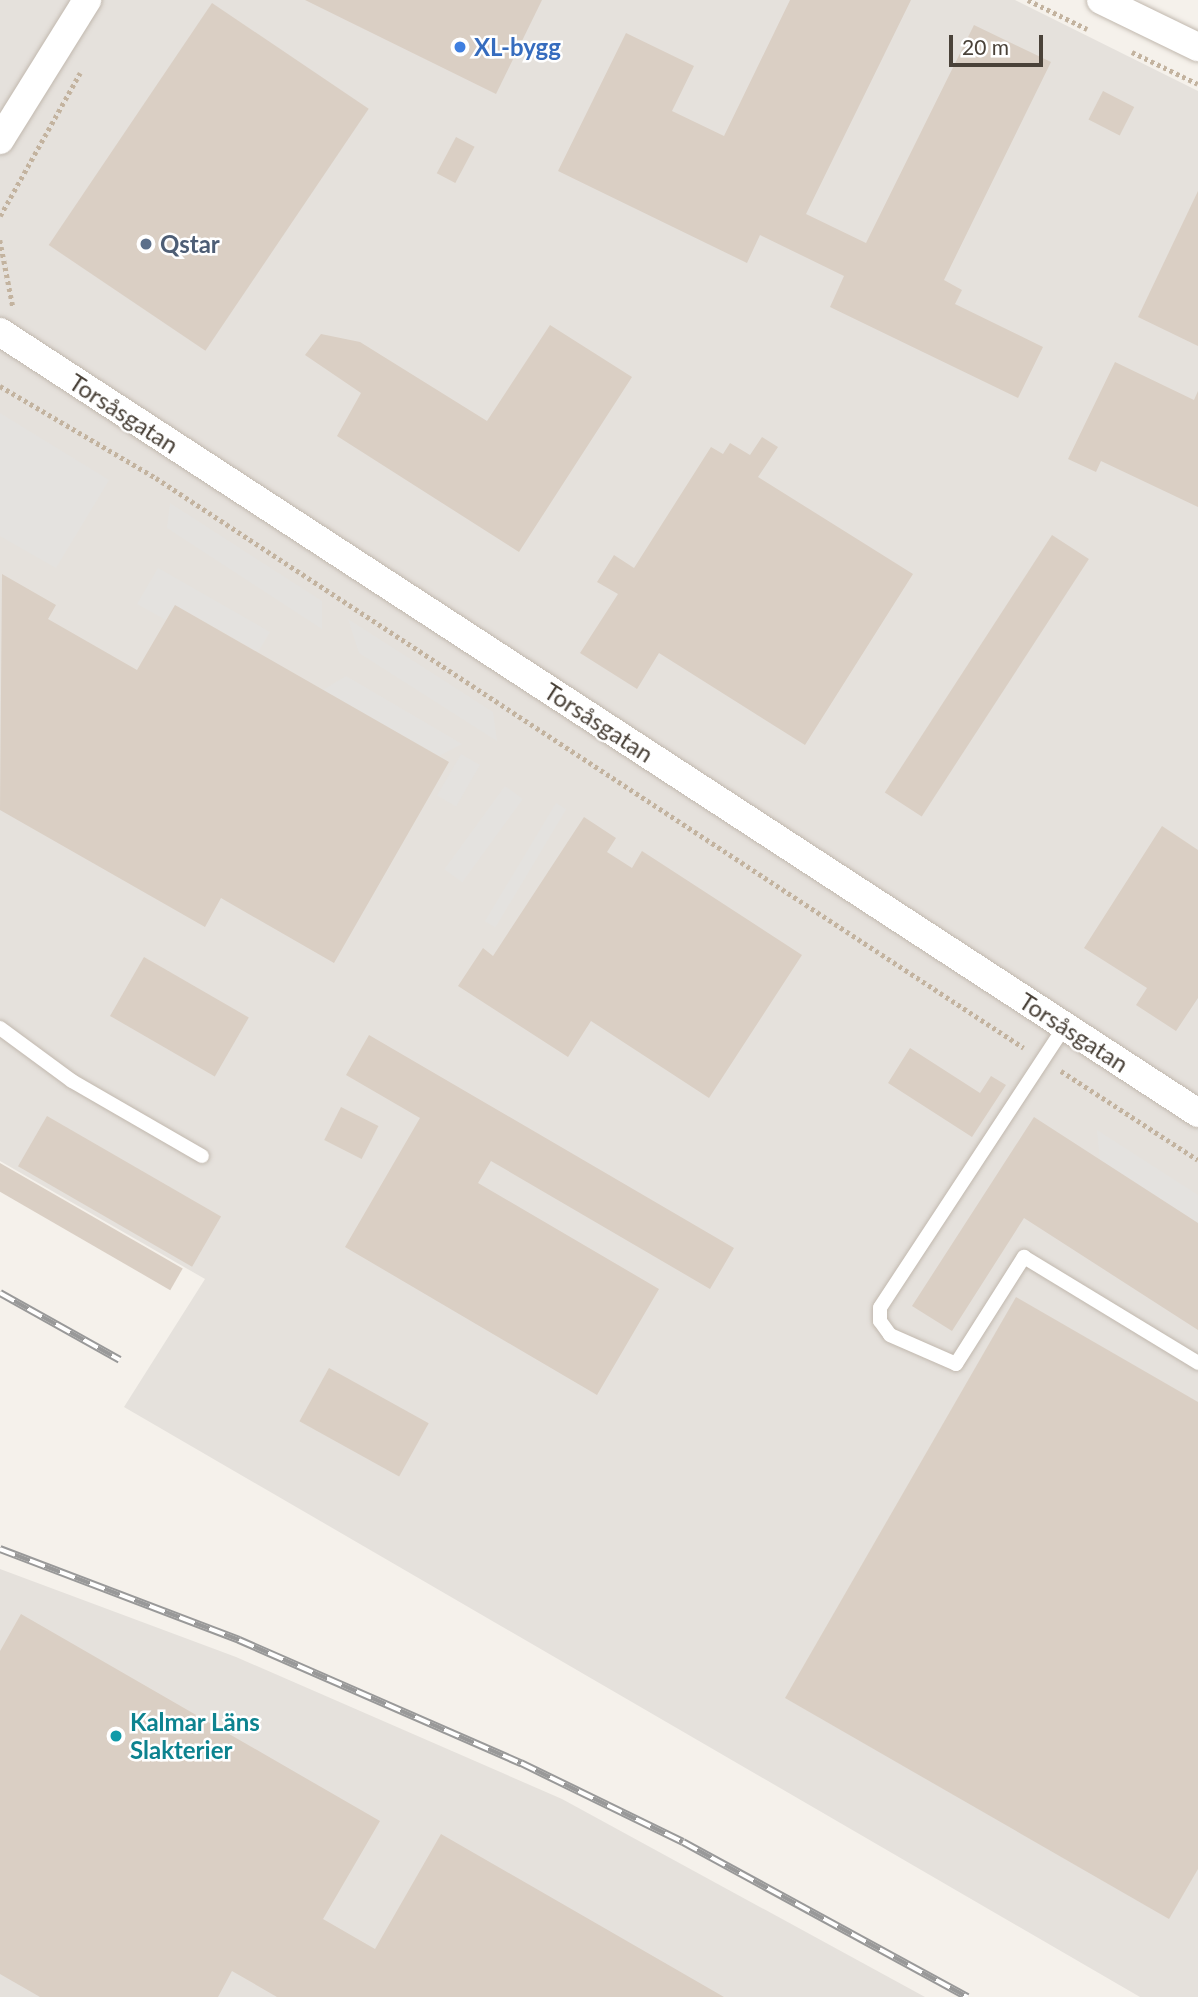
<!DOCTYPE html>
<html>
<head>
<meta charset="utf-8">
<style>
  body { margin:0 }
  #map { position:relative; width:1198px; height:1997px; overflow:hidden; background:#f5f1eb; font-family:Lato,sans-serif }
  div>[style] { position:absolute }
  .industrial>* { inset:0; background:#e5e1dc }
  .parking>* { inset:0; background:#e4e2df; transform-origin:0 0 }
  .building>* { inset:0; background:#dacfc4; transform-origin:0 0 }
  .path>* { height:4.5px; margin-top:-2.25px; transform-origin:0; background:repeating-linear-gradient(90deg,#c3b39f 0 3.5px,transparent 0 7px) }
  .roads { filter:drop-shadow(0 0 2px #c1b8ae) drop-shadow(0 0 2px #c1b8ae) }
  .service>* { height:14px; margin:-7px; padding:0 7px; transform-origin:7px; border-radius:7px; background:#fff }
  .minor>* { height:28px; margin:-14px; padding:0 14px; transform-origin:14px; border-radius:14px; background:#fff }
  .rail>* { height:8px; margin-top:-4px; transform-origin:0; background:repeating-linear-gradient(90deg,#fff 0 16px,#999 0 32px); box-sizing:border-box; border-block:2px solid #999 }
  .dots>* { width:19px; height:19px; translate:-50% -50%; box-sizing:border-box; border:4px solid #fff; border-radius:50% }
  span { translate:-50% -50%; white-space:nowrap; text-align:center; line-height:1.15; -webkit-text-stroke:5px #fff; paint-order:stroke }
  .shop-label { font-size:24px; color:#366cbe; font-weight:700 }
  .left { translate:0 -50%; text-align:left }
  .service-label { font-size:24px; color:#4e5e75; font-weight:700 }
  .street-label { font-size:24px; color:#4a4239 }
  .culture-label { font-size:24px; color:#0d838f; font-weight:700 }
  .scale { position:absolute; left:949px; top:35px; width:94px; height:32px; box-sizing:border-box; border:4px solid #4a4239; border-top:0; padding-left:9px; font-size:21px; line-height:24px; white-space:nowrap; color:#4a4239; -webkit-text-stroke:5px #fff; paint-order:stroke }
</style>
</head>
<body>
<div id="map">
  <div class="industrial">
    <div style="clip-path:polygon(0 0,1015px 0,1198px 91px,1198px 1997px,1140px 1997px,124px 1407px,205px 1279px,0 1161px)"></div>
    <div style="clip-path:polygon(0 1569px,236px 1657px,562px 1799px,925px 1997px,0 1997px)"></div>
  </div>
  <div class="parking">
    <div style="clip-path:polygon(0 413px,109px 480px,56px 568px,0 536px)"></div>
    <div style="clip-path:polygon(170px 503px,322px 601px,322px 629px,167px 528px)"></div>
    <div style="clip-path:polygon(158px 568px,270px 632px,258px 652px,175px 605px,166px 620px,137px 604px)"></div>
    <div style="clip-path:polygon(348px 619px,493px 712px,497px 741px,359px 653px)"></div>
    <div style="clip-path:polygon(346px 676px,462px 744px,439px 756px,323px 690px)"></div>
    <div style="left:461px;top:754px;width:22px;height:48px;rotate:30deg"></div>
    <div style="left:505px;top:786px;width:22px;height:103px;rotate:36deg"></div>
    <div style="left:556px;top:803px;width:12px;height:138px;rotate:31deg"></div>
    <div style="clip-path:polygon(1097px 1130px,1198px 1195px,1198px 1223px,1100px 1160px)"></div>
  </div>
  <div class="building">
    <div style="clip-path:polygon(305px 0,542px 0,496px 94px)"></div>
    <div style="clip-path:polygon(790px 0,911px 0,806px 214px,866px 243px,974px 25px,1051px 62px,944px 280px,962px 290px,955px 304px,1043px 347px,1018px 398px,830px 307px,844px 276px,760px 235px,747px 263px,558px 171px,626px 33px,694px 66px,672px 111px,724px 136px)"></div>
    <div style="left:212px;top:3px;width:189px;height:292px;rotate:34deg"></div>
    <div style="left:1103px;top:91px;width:35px;height:32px;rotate:27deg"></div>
    <div style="left:456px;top:137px;width:21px;height:41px;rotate:28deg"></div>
    <div style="clip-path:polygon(1198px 191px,1198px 346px,1138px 317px)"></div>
    <div style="clip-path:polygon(550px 325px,632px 377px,519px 552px,337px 436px,361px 393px,305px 355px,321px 334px,360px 342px,487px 421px)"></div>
    <div style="clip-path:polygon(1115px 362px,1194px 400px,1198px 391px,1198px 507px,1101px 461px,1096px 472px,1068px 459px)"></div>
    <div style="clip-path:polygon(762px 437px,778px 447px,758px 477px,913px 574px,805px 745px,659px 653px,637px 689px,580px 653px,618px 594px,597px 582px,614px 555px,634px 568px,711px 447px,723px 454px,730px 443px,750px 455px)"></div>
    <div style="left:1052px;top:535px;width:44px;height:307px;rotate:33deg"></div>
    <div style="clip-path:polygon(2px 574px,56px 605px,48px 619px,137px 670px,175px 605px,449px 762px,334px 963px,221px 898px,205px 927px,0 810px)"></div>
    <div style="clip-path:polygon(584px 817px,616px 838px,607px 852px,632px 868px,642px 851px,802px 955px,709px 1098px,591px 1021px,568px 1057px,458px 986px,483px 948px,493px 956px)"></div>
    <div style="clip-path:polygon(1162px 826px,1198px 850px,1198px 998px,1176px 1031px,1136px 1005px,1147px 988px,1084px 948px)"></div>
    <div style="left:144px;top:957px;width:121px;height:68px;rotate:30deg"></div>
    <div style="clip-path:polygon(369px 1035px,734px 1248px,710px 1289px,491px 1161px,478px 1183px,659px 1289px,597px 1395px,345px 1247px,420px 1118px,346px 1075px)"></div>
    <div style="clip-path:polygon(910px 1048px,980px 1093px,991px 1076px,1006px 1085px,972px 1137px,888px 1083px)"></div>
    <div style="left:341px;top:1107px;width:42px;height:37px;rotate:27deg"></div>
    <div style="left:47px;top:1116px;width:201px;height:58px;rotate:30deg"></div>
    <div style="clip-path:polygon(1034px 1117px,1198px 1223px,1198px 1330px,1024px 1218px,952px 1331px,912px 1306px)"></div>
    <div style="left:0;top:1163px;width:211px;height:25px;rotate:30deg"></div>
    <div style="clip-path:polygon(1016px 1297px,1198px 1402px,1198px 1869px,1169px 1919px,785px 1698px)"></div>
    <div style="left:329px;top:1368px;width:114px;height:61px;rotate:29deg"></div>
    <div style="clip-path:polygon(21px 1614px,380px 1821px,323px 1919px,375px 1949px,441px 1834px,724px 1997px,277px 1997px,232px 1971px,218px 1997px,40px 1997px,0 1974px,0 1651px)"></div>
  </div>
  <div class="path">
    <div style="left:1028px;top:0;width:66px;rotate:26.2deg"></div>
    <div style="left:1132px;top:52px;width:73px;rotate:25.9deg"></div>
    <div style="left:0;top:216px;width:164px;rotate:-60.8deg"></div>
    <div style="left:0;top:240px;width:68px;rotate:79deg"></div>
    <div style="left:0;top:386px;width:181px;rotate:30.5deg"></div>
    <div style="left:156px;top:478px;width:1038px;rotate:33.29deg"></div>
    <div style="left:1061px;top:1071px;width:163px;rotate:33deg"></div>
  </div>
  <div class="roads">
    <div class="service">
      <div style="left:1065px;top:1026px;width:337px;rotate:123.3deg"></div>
      <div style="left:880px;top:1308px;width:13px;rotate:90deg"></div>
      <div style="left:880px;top:1321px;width:17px;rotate:54deg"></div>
      <div style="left:890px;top:1335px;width:72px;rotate:23.7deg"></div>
      <div style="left:956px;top:1364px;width:127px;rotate:-57.6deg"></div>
      <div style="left:1024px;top:1257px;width:204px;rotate:31.3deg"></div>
      <div style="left:0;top:1028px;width:89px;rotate:36.4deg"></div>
      <div style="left:72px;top:1081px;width:150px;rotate:30deg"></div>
    </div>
    <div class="minor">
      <div style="left:1101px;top:0;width:108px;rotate:25.9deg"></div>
      <div style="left:0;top:140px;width:165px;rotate:-58.1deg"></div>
      <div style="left:0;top:332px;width:1430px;rotate:33.1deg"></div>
    </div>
  </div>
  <div class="rail">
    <div style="left:0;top:1293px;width:137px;rotate:29.2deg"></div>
    <div style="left:0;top:1549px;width:256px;rotate:20.8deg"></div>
    <div style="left:239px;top:1640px;width:308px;rotate:23.6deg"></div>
    <div style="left:521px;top:1763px;width:180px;rotate:26deg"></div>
    <div style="left:683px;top:1842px;width:324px;rotate:28.6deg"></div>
  </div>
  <div class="dots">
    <div style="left:460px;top:47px;background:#3f7fe0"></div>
    <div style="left:146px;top:244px;background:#5c6f8a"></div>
    <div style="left:116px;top:1736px;background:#0f9aa8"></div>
  </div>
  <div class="shop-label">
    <span class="left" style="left:474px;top:47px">XL-bygg</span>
  </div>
  <div class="service-label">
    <span class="left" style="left:160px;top:244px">Qstar</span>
  </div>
  <div class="street-label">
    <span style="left:124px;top:413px;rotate:33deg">Torsåsgatan</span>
    <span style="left:599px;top:722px;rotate:33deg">Torsåsgatan</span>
    <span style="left:1074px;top:1032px;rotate:33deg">Torsåsgatan</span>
  </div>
  <div class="culture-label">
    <span class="left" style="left:130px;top:1736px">Kalmar Läns<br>Slakterier</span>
  </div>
  <div class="scale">20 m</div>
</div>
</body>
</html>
